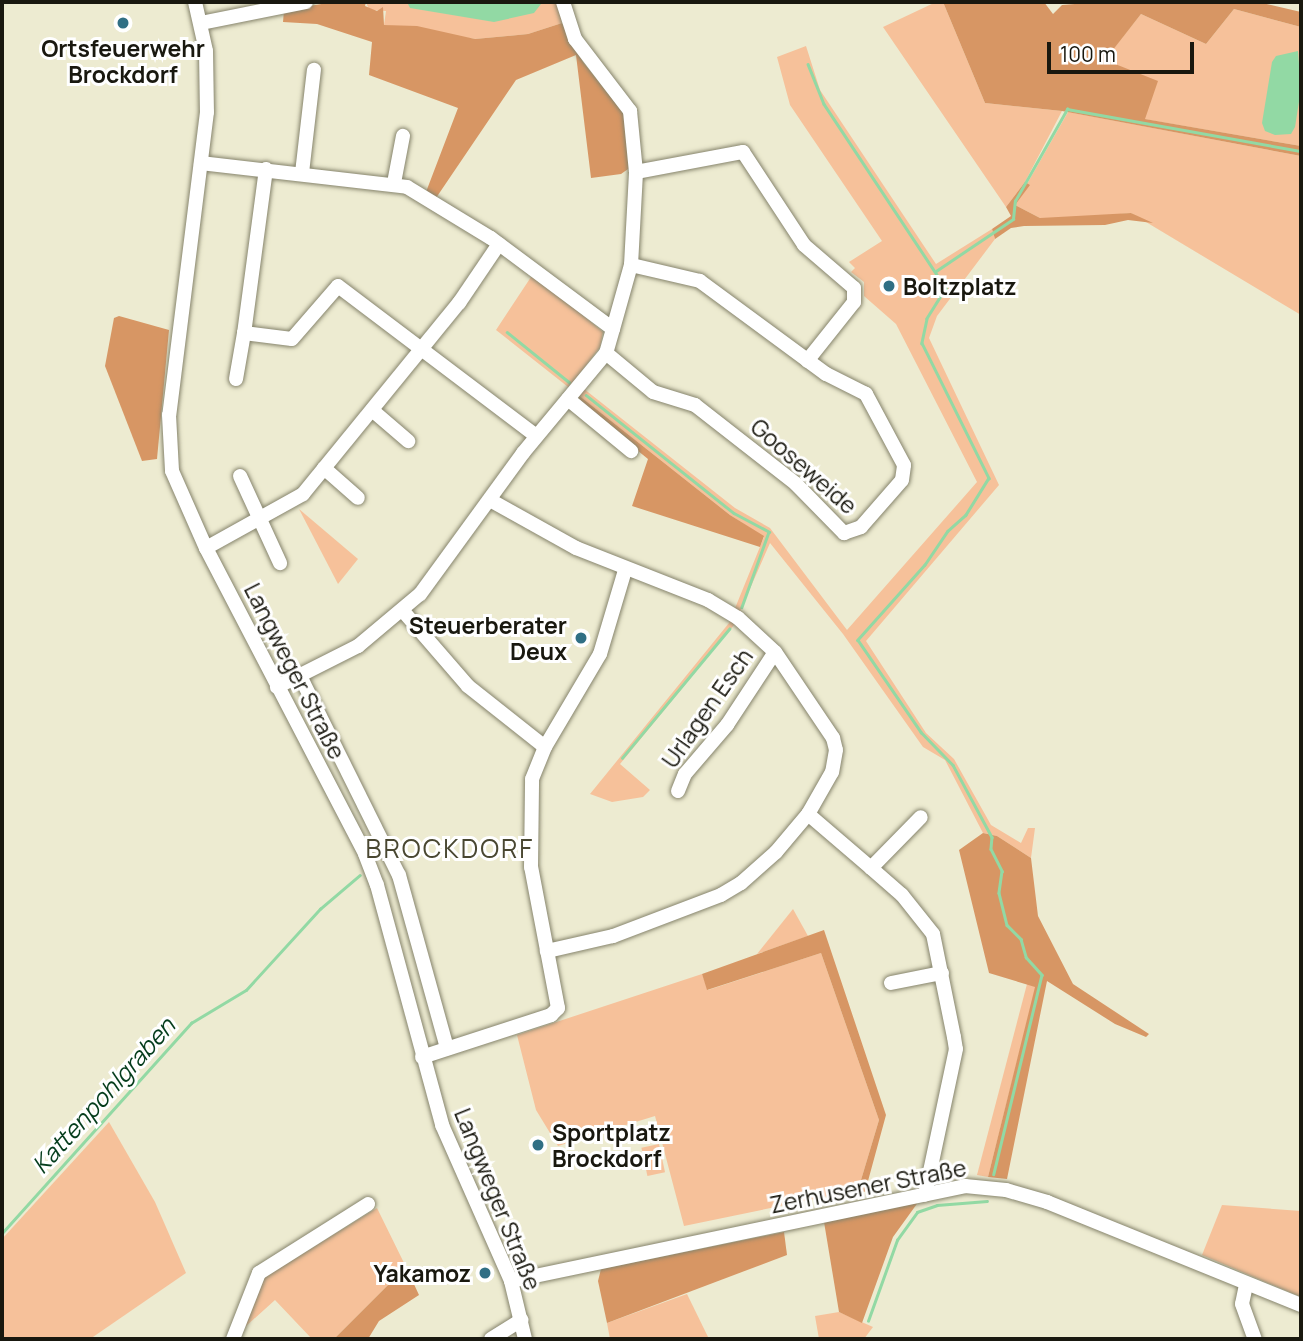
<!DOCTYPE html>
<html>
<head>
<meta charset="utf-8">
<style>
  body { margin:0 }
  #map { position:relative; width:1303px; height:1341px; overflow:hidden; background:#edebd1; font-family:Manrope,sans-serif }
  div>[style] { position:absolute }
  .green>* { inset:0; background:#f6c19a; transform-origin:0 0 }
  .forest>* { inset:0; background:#d79664 }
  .water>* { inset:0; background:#92d9a4 }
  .stream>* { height:2.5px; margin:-1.25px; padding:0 1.25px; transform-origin:1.25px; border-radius:1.25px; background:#92d9a4 }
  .roads { filter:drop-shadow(0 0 2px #86846c) drop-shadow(0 0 2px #86846c) }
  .minor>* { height:14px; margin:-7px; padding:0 7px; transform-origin:7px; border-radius:7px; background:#fff }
  .dots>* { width:19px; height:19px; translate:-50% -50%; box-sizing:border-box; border:4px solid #fff; border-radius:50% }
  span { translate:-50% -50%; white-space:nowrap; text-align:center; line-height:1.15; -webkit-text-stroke:6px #fff; paint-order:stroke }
  .poi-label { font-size:23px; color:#19180f; font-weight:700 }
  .left { translate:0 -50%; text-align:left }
  .right { translate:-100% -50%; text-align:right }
  .street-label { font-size:23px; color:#19180f }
  .water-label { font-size:24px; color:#053d1c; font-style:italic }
  .quarter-label { font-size:26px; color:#494731; letter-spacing:2px }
  .frame { position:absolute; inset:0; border:4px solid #19180f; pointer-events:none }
  .scale { position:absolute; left:1047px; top:42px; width:147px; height:32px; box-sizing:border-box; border:4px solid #19180f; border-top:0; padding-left:9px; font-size:21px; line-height:24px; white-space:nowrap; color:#19180f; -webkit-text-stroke:5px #fff; paint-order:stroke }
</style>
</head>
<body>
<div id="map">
  <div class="green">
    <div style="clip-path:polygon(366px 2px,558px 2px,562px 23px,528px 34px,475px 39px,384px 25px,386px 11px,369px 10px)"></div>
    <div style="clip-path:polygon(936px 2px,943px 2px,985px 103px,1062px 111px,1025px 182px,1006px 207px,883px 27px)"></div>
    <div style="clip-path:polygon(1234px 9px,1301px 27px,1301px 146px,1144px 119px,1104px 60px,1141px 14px,1206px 44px)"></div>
    <div style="clip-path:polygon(806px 46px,820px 90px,936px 264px,992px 229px,995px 239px,937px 316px,929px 338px,999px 485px,866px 641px,926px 733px,954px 759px,991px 825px,1021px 843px,1028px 828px,1035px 828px,1031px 858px,997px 836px,983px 833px,945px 760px,923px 747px,843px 634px,770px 543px,734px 625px,620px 764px,650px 790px,643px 797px,612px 802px,590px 794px,729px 623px,764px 537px,730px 515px,496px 330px,533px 274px,603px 332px,600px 347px,574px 381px,735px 508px,770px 528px,847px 630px,977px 482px,896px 324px,864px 296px,864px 282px,851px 272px,855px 268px,849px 262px,882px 241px,790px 105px,777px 57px)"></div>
    <div style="clip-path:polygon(1068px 112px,1301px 156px,1301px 315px,1131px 213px,1057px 220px,1040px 218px,1015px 205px)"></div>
    <div style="clip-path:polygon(299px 509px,358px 559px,338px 584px)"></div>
    <div style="clip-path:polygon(793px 909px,808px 936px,757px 954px)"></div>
    <div style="clip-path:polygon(821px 953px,879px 1120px,858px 1190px,684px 1226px,655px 1116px,558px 1146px,536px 1110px,517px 1035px,702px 974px,708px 990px)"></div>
    <div style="clip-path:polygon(1027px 984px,1036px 986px,988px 1177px,977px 1175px)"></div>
    <div style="clip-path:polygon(109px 1122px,155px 1202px,186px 1273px,90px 1339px,2px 1339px,2px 1239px)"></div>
    <div style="left:659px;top:1144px;width:29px;height:18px;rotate:78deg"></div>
    <div style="clip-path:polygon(1222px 1205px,1301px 1211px,1301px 1297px,1202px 1255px)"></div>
    <div style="clip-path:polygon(377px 1208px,406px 1267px,334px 1339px,312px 1339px,275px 1300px,245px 1327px,265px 1277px)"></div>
    <div style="clip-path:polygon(687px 1294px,709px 1339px,610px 1339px,607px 1323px)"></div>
    <div style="clip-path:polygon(839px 1312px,873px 1327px,864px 1339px,819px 1339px,815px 1316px)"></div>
  </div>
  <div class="forest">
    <div style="clip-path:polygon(334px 2px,366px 2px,365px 6px,377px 11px,383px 7px,384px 25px,417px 26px,475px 39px,528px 34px,562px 23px,583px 62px,626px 116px,631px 167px,621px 174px,591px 178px,576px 55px,516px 80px,436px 198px,426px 192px,458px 108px,369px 75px,372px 42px,317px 24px,283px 22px,284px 10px)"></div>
    <div style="clip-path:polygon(943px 2px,1044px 2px,1053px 14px,1062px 5px,1100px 2px,1258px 2px,1301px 12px,1301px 27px,1234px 9px,1206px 44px,1141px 14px,1105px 60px,1158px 81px,1145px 119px,1301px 146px,1301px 156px,1062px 111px,985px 103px)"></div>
    <div style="clip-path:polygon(1025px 182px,1030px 185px,1015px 205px,1040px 218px,1131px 213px,1153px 223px,1128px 220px,1105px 225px,1024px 226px,1011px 228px,995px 239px,992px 229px,1011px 216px,1006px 207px)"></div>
    <div style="clip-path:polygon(119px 316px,169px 330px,157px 459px,142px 461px,105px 366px,114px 318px)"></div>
    <div style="clip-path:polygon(577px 394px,730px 515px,764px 536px,760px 547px,632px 506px,648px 459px,574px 399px)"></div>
    <div style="clip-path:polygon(983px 833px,997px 836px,1031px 858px,1038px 916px,1073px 984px,1149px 1034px,1146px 1037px,1115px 1024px,1047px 981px,1007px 1179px,988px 1177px,1035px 987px,989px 973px,959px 850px)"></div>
    <div style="clip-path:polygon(824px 930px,886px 1115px,865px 1192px,858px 1190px,879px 1120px,821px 953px,707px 990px,702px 974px)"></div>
    <div style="clip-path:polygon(919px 1201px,893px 1237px,862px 1323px,839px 1312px,824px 1222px)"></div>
    <div style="clip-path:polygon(784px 1232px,787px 1255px,607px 1323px,598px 1281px,601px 1269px)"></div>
    <div style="clip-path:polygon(406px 1267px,419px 1295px,379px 1321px,368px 1339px,334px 1339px)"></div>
  </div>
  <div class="water">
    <div style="clip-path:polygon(407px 2px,540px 2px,541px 4px,534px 13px,494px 22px,410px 8px)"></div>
    <div style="clip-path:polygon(1298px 51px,1301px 89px,1295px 127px,1291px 134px,1275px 135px,1265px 131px,1262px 123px,1272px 62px,1276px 56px)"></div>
  </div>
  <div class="stream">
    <div style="left:808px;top:64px;width:43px;rotate:68.2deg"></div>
    <div style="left:824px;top:104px;width:221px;rotate:56.5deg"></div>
    <div style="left:946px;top:288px;width:36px;rotate:122deg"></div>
    <div style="left:927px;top:319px;width:25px;rotate:102deg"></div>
    <div style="left:922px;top:343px;width:151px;rotate:63.6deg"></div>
    <div style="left:989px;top:478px;width:44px;rotate:121.9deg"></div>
    <div style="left:966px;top:515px;width:24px;rotate:138deg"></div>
    <div style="left:948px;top:531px;width:41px;rotate:124.1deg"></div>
    <div style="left:925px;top:565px;width:101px;rotate:131.8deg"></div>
    <div style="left:858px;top:640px;width:112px;rotate:55.6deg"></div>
    <div style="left:921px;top:732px;width:46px;rotate:45.9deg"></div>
    <div style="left:953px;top:765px;width:82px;rotate:61.6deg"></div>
    <div style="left:992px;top:837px;width:12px;rotate:95deg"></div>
    <div style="left:991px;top:849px;width:25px;rotate:63deg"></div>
    <div style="left:1002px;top:871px;width:22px;rotate:98deg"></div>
    <div style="left:999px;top:893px;width:33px;rotate:76deg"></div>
    <div style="left:1007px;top:925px;width:20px;rotate:45deg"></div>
    <div style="left:1021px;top:939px;width:19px;rotate:74deg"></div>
    <div style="left:1026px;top:957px;width:24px;rotate:48deg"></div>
    <div style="left:1042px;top:975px;width:205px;rotate:103.6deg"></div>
    <div style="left:936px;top:271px;width:93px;rotate:-34deg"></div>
    <div style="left:1013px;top:219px;width:18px;rotate:-84deg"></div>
    <div style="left:1015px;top:201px;width:106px;rotate:-60.5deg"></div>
    <div style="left:1067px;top:109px;width:238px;rotate:10.2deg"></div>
    <div style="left:507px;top:332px;width:80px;rotate:38.9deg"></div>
    <div style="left:586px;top:395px;width:189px;rotate:38.6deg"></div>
    <div style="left:734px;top:513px;width:40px;rotate:28deg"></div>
    <div style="left:769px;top:532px;width:80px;rotate:109.8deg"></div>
    <div style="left:622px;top:758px;width:168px;rotate:-50.3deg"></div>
    <div style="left:2px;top:1233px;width:283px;rotate:-48deg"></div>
    <div style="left:191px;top:1023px;width:64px;rotate:-31deg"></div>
    <div style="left:246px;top:990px;width:110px;rotate:-47.6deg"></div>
    <div style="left:320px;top:909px;width:52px;rotate:-40.4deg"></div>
    <div style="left:868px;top:1321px;width:86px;rotate:-70.3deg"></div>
    <div style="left:897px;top:1240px;width:34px;rotate:-54deg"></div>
    <div style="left:917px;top:1212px;width:21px;rotate:-19deg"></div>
    <div style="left:937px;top:1205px;width:50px;rotate:-4.6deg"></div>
  </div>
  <div class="roads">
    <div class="minor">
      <div style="left:195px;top:2px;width:50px;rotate:77.3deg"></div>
      <div style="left:206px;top:51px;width:61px;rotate:89.1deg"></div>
      <div style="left:207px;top:112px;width:305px;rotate:97.1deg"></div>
      <div style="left:169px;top:415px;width:56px;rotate:86.9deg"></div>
      <div style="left:172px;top:471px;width:84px;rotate:66.2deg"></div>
      <div style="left:206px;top:548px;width:345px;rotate:62.5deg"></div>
      <div style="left:365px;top:854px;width:33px;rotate:69deg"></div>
      <div style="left:377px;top:885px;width:249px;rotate:74.8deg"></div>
      <div style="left:442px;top:1125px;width:171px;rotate:66.1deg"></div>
      <div style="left:511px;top:1281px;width:60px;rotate:76.4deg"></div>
      <div style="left:563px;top:2px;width:39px;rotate:72deg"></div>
      <div style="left:575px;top:39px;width:91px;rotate:52.6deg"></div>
      <div style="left:630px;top:111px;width:61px;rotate:84.4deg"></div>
      <div style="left:201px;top:23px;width:107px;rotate:-11.3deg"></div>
      <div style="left:201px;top:163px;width:207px;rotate:6.6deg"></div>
      <div style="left:407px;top:187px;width:98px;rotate:31.3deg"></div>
      <div style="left:491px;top:238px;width:152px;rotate:36.7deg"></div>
      <div style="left:613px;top:329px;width:25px;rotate:106deg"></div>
      <div style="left:606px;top:353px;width:130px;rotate:129.7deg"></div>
      <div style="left:523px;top:453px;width:175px;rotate:126.1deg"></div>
      <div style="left:420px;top:594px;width:81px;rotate:140deg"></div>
      <div style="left:358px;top:646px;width:91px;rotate:153.2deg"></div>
      <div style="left:266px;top:169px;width:165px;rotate:97.6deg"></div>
      <div style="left:244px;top:333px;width:48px;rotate:7.1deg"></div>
      <div style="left:292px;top:339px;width:70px;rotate:-49deg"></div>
      <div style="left:338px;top:286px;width:248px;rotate:37.1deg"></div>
      <div style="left:302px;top:173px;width:104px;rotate:-83.4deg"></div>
      <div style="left:394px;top:183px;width:48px;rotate:-79.2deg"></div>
      <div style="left:613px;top:329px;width:66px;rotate:-74.3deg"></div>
      <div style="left:631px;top:265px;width:93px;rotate:-86.9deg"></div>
      <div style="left:636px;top:172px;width:109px;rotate:-10.6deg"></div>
      <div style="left:743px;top:152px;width:111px;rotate:56.7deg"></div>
      <div style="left:804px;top:245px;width:66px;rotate:40.7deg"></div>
      <div style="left:854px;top:288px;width:14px;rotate:90deg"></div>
      <div style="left:854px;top:302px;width:75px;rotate:128.5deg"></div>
      <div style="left:606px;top:353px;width:61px;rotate:39.7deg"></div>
      <div style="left:653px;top:392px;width:44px;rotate:17.2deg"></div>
      <div style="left:695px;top:405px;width:128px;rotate:38deg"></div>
      <div style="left:796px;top:484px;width:69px;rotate:45.6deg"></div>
      <div style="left:844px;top:533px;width:18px;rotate:-19deg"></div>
      <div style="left:861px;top:527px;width:62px;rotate:-48.9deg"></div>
      <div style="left:902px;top:480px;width:15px;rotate:-82deg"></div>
      <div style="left:904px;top:465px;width:81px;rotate:-118.2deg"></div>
      <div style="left:866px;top:394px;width:45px;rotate:-153.4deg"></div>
      <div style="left:826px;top:374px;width:157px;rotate:-143.6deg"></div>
      <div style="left:700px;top:281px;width:71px;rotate:-166.9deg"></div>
      <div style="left:236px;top:379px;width:47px;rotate:-80.1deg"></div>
      <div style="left:568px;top:399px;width:82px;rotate:39.5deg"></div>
      <div style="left:372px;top:410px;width:48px;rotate:40.7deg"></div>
      <div style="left:324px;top:468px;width:45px;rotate:41.4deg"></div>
      <div style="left:240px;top:476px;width:96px;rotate:65.3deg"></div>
      <div style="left:490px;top:500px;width:98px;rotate:29.2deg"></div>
      <div style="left:576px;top:548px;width:142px;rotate:21.5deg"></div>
      <div style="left:708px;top:600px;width:35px;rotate:31deg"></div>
      <div style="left:738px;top:618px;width:50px;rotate:42.6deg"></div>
      <div style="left:775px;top:652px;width:104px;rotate:56deg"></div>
      <div style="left:833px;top:738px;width:12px;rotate:76deg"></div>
      <div style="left:836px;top:750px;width:22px;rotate:100deg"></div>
      <div style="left:832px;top:772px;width:48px;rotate:119.7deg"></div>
      <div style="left:808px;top:814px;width:50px;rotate:130.1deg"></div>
      <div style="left:776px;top:852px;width:47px;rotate:138.5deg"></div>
      <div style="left:741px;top:883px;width:23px;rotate:149deg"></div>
      <div style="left:721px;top:895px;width:116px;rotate:159.2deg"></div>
      <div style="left:613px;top:936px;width:68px;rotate:167.2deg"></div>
      <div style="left:206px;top:548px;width:111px;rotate:-29.1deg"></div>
      <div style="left:303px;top:494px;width:247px;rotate:-50.8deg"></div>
      <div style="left:459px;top:303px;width:71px;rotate:-55.9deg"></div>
      <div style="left:403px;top:611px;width:99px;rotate:49.1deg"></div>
      <div style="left:468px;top:686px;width:98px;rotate:38.4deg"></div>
      <div style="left:300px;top:676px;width:222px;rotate:63.6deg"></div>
      <div style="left:399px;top:875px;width:180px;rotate:74.5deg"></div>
      <div style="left:678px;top:791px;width:18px;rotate:-68deg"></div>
      <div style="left:685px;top:774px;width:65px;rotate:-49.4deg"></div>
      <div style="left:727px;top:725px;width:87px;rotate:-56.7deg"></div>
      <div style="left:808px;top:814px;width:83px;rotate:40.6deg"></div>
      <div style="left:871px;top:868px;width:71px;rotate:-45.6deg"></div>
      <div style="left:871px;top:868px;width:41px;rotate:41.1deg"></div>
      <div style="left:902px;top:895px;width:50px;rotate:51.5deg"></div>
      <div style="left:933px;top:934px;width:105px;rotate:78.5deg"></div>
      <div style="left:954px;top:1037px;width:12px;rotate:81deg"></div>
      <div style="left:956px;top:1049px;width:149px;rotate:102deg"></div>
      <div style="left:891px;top:983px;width:52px;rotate:-11.1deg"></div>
      <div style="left:422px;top:1057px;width:136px;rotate:-18deg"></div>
      <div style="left:551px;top:1015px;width:10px;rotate:-45deg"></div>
      <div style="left:558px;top:1008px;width:144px;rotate:-100.8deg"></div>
      <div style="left:531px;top:867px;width:88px;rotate:-89.3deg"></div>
      <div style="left:532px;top:779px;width:35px;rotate:-68deg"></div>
      <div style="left:545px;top:747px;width:108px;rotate:-59.4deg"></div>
      <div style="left:600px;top:654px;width:88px;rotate:-73.4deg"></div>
      <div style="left:511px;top:1281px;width:464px;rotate:-11.8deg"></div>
      <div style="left:965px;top:1186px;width:41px;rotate:5.6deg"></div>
      <div style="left:1006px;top:1190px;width:43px;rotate:16.3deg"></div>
      <div style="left:1047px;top:1202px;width:274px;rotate:22.1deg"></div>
      <div style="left:1246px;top:1285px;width:19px;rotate:102deg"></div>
      <div style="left:1242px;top:1304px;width:37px;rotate:70deg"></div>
      <div style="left:233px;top:1339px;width:71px;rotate:-68.5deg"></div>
      <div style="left:259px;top:1273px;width:129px;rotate:-32.3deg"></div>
      <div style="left:491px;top:1339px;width:36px;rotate:-32deg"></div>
    </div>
  </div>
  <div class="dots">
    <div style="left:123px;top:23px;background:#306f84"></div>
    <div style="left:889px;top:286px;background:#306f84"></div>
    <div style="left:581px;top:638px;background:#306f84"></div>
    <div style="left:538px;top:1145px;background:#306f84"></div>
    <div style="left:485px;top:1273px;background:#306f84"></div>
  </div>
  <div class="poi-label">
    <span style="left:123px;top:61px">Ortsfeuerwehr<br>Brockdorf</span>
    <span class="left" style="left:903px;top:286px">Boltzplatz</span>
    <span class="right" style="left:567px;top:638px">Steuerberater<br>Deux</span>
    <span class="left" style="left:552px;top:1145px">Sportplatz<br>Brockdorf</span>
    <span class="right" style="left:471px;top:1273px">Yakamoz</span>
  </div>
  <div class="street-label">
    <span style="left:804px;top:466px;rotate:41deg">Gooseweide</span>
    <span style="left:295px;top:671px;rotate:63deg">Langweger Straße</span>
    <span style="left:707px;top:708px;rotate:-55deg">Urlagen Esch</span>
    <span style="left:868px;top:1186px;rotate:-11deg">Zerhusener Straße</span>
    <span style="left:498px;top:1199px;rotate:68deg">Langweger Straße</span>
  </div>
  <div class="water-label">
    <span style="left:103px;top:1095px;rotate:-48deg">Kattenpohlgraben</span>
  </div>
  <div class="quarter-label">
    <span style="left:450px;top:849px">BROCKDORF</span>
  </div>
  <div class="frame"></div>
  <div class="scale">100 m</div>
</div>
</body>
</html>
